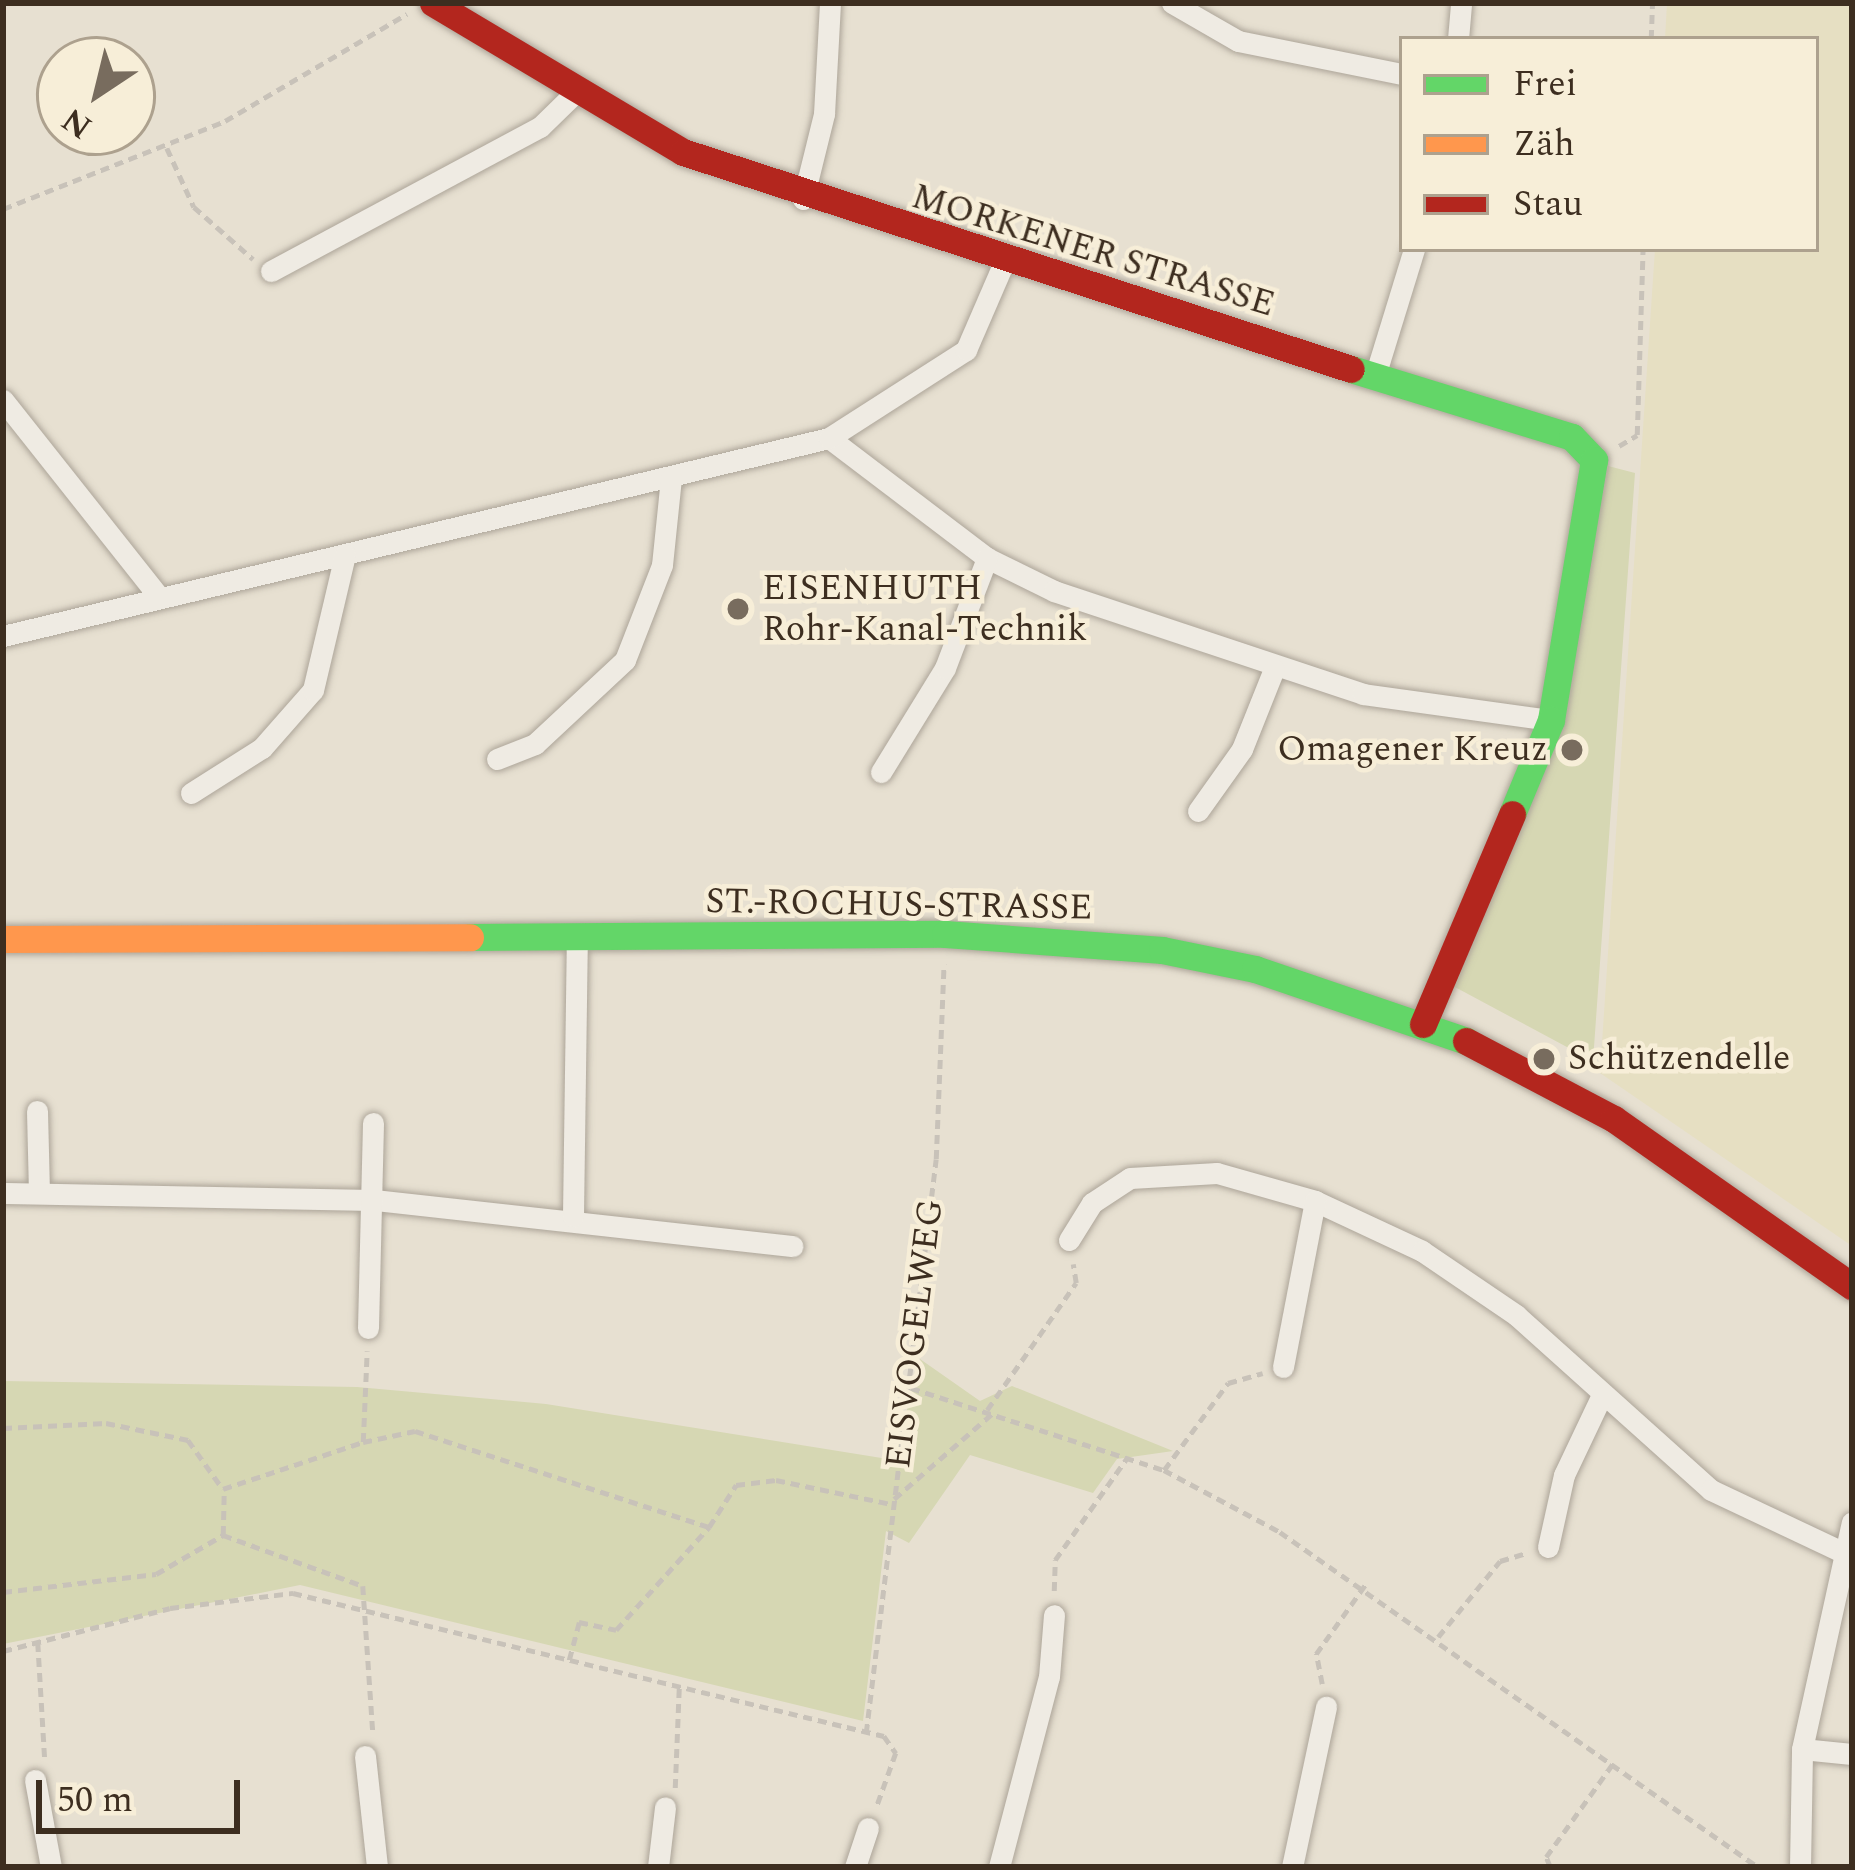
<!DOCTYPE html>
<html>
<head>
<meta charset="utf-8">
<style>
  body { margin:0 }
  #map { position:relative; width:1855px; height:1870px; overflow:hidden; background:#e7e0d1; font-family:Spectral,serif }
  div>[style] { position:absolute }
  .farmland>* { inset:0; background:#e6dfc2 }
  .green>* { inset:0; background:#d6d7b3 }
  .path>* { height:4.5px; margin-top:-2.25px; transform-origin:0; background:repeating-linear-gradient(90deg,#c8c2b9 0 9px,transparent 0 15px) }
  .roads { filter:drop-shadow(0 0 3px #ada599) drop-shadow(0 0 3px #ada599) }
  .street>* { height:21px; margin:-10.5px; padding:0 10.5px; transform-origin:10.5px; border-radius:10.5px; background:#efebe3 }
  .fast>* { height:27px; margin:-13.5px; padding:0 13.5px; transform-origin:13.5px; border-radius:13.5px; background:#63d668 }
  .slow>* { height:27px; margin:-13.5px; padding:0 13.5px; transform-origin:13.5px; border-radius:13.5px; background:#ff974d }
  .jam>* { height:27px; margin:-13.5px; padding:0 13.5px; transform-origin:13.5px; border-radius:13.5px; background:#b3261e }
  .dots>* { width:33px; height:33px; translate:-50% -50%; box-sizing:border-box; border:6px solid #f7eed8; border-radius:50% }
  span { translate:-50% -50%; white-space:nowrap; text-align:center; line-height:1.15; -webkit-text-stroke:9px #f7eed8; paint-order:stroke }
  .street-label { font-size:36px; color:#3d2e20 }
  .poi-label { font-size:36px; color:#3d2e20 }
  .left { translate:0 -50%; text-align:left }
  .right { translate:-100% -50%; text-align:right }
  .frame { position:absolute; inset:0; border:6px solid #3d2e20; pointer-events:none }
  .legend { position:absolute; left:1399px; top:36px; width:420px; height:216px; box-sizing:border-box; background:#f7eed8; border:3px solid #ada18e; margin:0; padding:15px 21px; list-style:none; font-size:36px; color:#3d2e20 }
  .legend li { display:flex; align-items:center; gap:24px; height:60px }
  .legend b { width:60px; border:3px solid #ada18e }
  .north { position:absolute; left:36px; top:36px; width:120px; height:120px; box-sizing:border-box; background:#f7eed8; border:3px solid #ada18e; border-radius:50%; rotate:215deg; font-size:33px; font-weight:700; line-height:48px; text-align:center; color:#3d2e20 }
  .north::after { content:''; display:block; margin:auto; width:42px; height:54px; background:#786c5e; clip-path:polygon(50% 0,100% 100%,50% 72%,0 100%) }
  .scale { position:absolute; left:36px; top:1780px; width:204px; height:54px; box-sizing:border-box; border:6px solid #3d2e20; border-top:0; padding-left:15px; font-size:36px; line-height:42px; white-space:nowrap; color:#3d2e20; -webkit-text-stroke:9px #f7eed8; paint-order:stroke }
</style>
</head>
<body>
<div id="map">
  <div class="farmland">
    <div style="clip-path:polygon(1667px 3px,1852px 3px,1852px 1246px,1600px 1073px,1655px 249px,1816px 249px,1816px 39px,1665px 39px)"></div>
  </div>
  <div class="green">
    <div style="clip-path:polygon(1608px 466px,1635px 473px,1593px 1061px,1453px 986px,1553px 753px)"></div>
    <div style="clip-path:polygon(920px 1359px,980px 1401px,1012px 1386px,1173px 1451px,1117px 1459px,1093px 1493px,970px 1455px,909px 1543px,886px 1531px,863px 1721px,300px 1585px,3px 1644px,3px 1381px,357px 1387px,546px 1404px,894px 1460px)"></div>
  </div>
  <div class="path">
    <div style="left:1651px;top:39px;width:36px;rotate:-88deg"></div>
    <div style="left:167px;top:148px;width:65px;rotate:65.4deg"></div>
    <div style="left:194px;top:207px;width:79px;rotate:41.4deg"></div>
    <div style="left:3px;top:209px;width:239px;rotate:-21.6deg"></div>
    <div style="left:225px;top:121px;width:211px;rotate:-30.5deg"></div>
    <div style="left:1619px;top:446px;width:21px;rotate:-31deg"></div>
    <div style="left:1637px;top:435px;width:186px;rotate:-88.2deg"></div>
    <div style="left:911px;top:1388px;width:266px;rotate:18deg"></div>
    <div style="left:1164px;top:1470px;width:132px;rotate:28.1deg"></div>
    <div style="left:1280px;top:1532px;width:584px;rotate:35.02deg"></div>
    <div style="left:987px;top:1410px;width:155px;rotate:-55deg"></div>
    <div style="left:1076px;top:1283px;width:19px;rotate:-99deg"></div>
    <div style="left:3px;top:1428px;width:103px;rotate:-2.8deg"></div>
    <div style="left:106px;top:1423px;width:84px;rotate:11.7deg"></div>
    <div style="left:188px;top:1440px;width:60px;rotate:54.5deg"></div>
    <div style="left:223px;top:1489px;width:148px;rotate:-18.6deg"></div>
    <div style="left:363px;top:1442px;width:91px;rotate:-87.5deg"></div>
    <div style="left:363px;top:1442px;width:53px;rotate:-11.9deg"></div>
    <div style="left:415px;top:1431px;width:309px;rotate:18.1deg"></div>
    <div style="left:709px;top:1527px;width:50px;rotate:-57.3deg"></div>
    <div style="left:736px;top:1485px;width:40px;rotate:-7.1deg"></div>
    <div style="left:776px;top:1480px;width:117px;rotate:11.8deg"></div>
    <div style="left:1164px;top:1470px;width:108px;rotate:-53.7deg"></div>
    <div style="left:1228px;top:1383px;width:36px;rotate:-16deg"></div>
    <div style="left:894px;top:1499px;width:133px;rotate:-41deg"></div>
    <div style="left:223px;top:1535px;width:149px;rotate:20deg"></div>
    <div style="left:363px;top:1586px;width:148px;rotate:86.1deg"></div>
    <div style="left:1054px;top:1591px;width:31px;rotate:-88deg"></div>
    <div style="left:1055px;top:1560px;width:125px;rotate:-54.8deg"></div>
    <div style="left:3px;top:1592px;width:154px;rotate:-6.7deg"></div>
    <div style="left:156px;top:1574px;width:78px;rotate:-30.2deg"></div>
    <div style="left:223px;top:1535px;width:44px;rotate:-88.7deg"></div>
    <div style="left:1438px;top:1637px;width:98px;rotate:-50.8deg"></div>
    <div style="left:1500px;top:1561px;width:28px;rotate:-17deg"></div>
    <div style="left:38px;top:1643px;width:119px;rotate:86.6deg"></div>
    <div style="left:3px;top:1651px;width:172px;rotate:-14.4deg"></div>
    <div style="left:170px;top:1608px;width:124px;rotate:-7deg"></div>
    <div style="left:293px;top:1593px;width:608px;rotate:13.6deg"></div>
    <div style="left:884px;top:1736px;width:21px;rotate:55deg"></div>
    <div style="left:896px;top:1753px;width:56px;rotate:109.7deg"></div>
    <div style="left:569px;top:1660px;width:39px;rotate:-75deg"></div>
    <div style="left:579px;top:1622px;width:38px;rotate:12deg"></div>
    <div style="left:616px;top:1630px;width:139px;rotate:-47.9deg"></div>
    <div style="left:1322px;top:1684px;width:31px;rotate:-101deg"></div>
    <div style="left:1316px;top:1654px;width:85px;rotate:-54.6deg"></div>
    <div style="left:866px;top:1733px;width:578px;rotate:-83.05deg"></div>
    <div style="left:936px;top:1159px;width:195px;rotate:-87.7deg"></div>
    <div style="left:675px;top:1788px;width:100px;rotate:-87.7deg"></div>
    <div style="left:1550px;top:1867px;width:11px;rotate:-112deg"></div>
    <div style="left:1546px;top:1857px;width:117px;rotate:-54.4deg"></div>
  </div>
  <div class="roads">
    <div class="street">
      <div style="left:1172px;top:3px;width:76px;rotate:29.9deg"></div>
      <div style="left:1238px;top:41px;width:167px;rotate:11.4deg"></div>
      <div style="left:1458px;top:39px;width:36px;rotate:-85deg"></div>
      <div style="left:803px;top:199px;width:88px;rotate:-76.1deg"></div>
      <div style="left:824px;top:114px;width:111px;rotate:-86.9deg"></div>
      <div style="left:271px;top:271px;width:305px;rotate:-28.2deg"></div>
      <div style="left:540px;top:127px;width:49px;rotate:-44.2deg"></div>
      <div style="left:1375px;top:376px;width:133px;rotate:-72.9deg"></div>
      <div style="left:3px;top:400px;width:251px;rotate:51.6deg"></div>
      <div style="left:829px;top:438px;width:198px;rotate:37.2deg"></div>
      <div style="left:987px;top:558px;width:75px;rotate:26.2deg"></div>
      <div style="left:1054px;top:591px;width:326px;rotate:18.4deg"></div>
      <div style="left:1363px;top:694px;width:190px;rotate:7.9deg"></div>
      <div style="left:3px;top:636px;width:849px;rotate:-13.48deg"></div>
      <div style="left:829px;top:438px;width:163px;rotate:-32.7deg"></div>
      <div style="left:966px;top:350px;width:98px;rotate:-66.6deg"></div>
      <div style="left:497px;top:759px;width:41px;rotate:-21.5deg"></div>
      <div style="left:535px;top:744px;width:123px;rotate:-43deg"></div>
      <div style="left:625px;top:660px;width:102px;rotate:-68.7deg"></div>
      <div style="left:662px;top:565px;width:87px;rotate:-84.1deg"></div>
      <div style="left:881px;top:772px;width:122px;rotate:-58.4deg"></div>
      <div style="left:945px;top:668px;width:118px;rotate:-69.1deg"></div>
      <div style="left:191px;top:793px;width:84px;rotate:-32.4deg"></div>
      <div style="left:262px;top:748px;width:77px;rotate:-48.7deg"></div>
      <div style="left:313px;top:690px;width:139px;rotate:-76.7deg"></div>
      <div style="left:1198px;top:811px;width:76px;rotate:-54.6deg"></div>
      <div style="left:1242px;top:749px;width:86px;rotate:-68.2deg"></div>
      <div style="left:37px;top:1111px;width:81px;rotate:88.6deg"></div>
      <div style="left:3px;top:1193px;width:372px;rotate:1.1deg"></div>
      <div style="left:375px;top:1200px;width:420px;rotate:6.3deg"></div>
      <div style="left:573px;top:1216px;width:277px;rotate:-89.2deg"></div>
      <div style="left:1069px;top:1240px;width:44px;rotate:-58.1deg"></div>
      <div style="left:1092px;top:1203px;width:45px;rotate:-33.3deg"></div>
      <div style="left:1130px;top:1178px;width:87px;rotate:-3.3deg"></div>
      <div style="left:1217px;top:1173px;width:102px;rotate:15.9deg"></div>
      <div style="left:1315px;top:1201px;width:118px;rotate:25deg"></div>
      <div style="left:1422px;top:1251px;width:114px;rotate:34.2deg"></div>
      <div style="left:1516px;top:1315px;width:262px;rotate:41.9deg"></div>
      <div style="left:1711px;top:1490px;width:140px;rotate:25.3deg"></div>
      <div style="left:368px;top:1328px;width:205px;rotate:-88.6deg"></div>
      <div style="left:1283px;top:1367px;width:169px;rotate:-79.1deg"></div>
      <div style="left:1548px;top:1547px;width:74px;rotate:-77.5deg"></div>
      <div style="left:1564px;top:1475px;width:86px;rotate:-64.6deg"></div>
      <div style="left:1802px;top:1749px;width:50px;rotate:5.7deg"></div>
      <div style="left:365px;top:1756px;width:112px;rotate:83.8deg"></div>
      <div style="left:35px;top:1780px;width:88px;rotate:79.6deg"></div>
      <div style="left:658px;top:1867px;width:60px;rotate:-83.3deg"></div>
      <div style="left:855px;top:1867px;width:41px;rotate:-71.6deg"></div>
      <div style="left:999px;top:1867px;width:196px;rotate:-75.3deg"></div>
      <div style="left:1049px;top:1677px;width:62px;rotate:-85.4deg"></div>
      <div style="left:1292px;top:1867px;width:164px;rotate:-78deg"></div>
      <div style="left:1800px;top:1867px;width:118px;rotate:-89deg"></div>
      <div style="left:1802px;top:1749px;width:232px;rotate:-77.6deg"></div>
    </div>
    <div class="fast">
      <div style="left:1351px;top:369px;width:231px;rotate:17.1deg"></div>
      <div style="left:1572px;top:437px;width:32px;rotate:46deg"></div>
      <div style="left:1594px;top:460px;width:264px;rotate:99.4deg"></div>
      <div style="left:1551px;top:720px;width:102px;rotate:112.5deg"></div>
      <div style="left:470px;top:937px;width:475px;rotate:-0.4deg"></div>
      <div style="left:945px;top:934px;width:218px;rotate:4.2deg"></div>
      <div style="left:1162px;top:950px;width:95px;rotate:11.5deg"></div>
      <div style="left:1255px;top:969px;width:223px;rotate:18.8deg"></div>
    </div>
    <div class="slow">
      <div style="left:3px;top:939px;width:467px;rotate:-0.2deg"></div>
    </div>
    <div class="jam">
      <div style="left:433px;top:3px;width:291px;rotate:30.8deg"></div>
      <div style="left:683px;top:152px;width:702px;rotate:18deg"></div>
      <div style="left:1423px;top:1024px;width:228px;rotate:-67deg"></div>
      <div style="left:1466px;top:1041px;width:167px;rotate:27.8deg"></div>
      <div style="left:1614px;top:1119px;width:291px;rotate:35.1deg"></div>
    </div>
  </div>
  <div class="dots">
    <div style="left:738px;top:609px;background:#786c5e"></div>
    <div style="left:1572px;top:750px;background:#786c5e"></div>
    <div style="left:1544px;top:1059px;background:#786c5e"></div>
  </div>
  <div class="street-label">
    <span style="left:1093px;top:251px;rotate:17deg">MORKENER STRASSE</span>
    <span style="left:899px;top:905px;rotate:1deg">ST.-ROCHUS-STRASSE</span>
    <span style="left:915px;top:1334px;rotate:-83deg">EISVOGELWEG</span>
  </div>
  <div class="poi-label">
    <span class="left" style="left:762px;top:609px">EISENHUTH<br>Rohr-Kanal-Technik</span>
    <span class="right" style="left:1548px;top:750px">Omagener Kreuz</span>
    <span class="left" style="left:1568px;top:1059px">Schützendelle</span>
  </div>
  <div class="frame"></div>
  <ul class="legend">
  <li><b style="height:15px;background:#63d668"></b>Frei</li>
  <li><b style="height:15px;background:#ff974d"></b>Zäh</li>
  <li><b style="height:15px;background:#b3261e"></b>Stau</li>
  </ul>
  <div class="north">N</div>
  <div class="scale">50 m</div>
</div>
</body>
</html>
